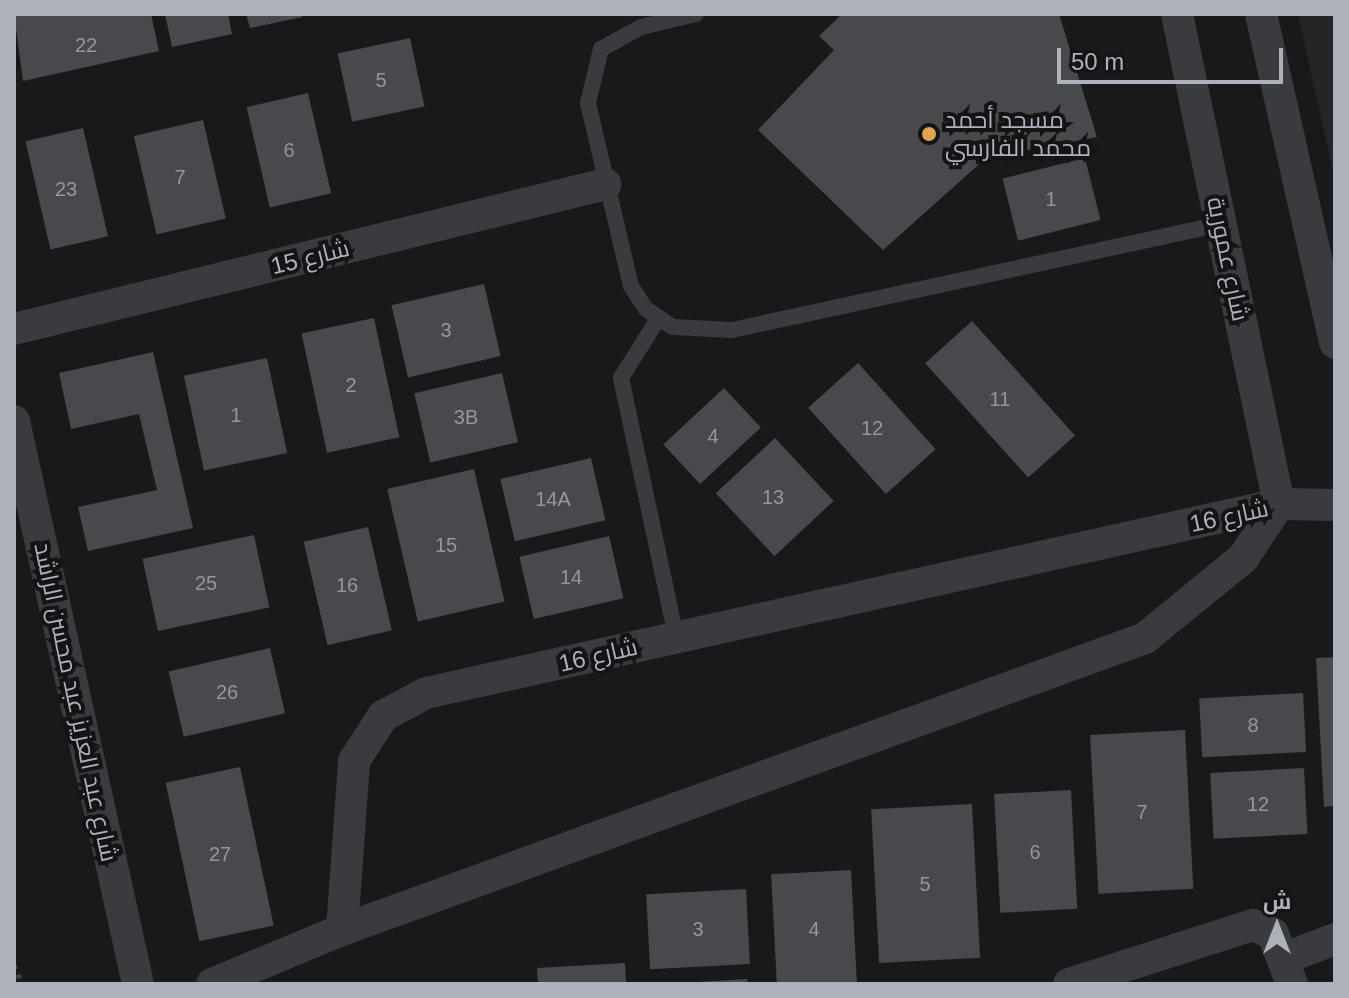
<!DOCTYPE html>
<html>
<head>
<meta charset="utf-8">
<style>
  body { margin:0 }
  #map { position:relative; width:1349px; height:998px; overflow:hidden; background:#19191b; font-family:Arial,Cairo,sans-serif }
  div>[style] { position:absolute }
  .built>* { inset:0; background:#252528 }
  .building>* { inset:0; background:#48494d; transform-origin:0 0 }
  .path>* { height:5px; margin-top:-2.5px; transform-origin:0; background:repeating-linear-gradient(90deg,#404246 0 4px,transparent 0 10px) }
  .lane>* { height:16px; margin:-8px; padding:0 8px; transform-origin:8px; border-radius:8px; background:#3a3b3f }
  .street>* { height:32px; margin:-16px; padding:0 16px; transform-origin:16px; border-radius:16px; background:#3a3b3f }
  .dots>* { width:22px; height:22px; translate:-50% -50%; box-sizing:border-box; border:4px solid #141416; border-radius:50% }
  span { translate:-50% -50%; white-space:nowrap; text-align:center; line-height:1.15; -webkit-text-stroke:8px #141416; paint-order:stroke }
  .number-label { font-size:20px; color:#94979e }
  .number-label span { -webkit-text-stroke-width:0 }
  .poi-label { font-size:24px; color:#adb1b9 }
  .left { translate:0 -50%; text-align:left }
  .street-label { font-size:24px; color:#adb1b9 }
  .frame { position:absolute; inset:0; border:16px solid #adb1b9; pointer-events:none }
  .north { position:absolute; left:1237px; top:886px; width:80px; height:80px; -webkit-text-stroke:6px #141416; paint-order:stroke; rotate:0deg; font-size:22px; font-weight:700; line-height:32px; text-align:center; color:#adb1b9 }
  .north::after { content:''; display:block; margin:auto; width:28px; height:36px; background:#adb1b9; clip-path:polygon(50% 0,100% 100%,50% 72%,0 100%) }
  .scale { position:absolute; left:1057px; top:48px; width:226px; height:36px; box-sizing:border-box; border:4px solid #adb1b9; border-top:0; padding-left:10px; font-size:24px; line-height:28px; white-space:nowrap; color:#adb1b9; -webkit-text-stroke:6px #141416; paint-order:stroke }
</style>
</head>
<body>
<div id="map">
  <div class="built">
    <div style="clip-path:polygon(1298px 14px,1335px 14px,1335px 181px)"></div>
  </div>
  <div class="building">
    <div style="clip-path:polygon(14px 14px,151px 14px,159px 51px,23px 81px)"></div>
    <div style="clip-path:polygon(165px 14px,228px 14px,232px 34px,172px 47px)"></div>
    <div style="clip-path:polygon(246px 14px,302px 14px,302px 17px,250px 28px)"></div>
    <div style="clip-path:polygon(842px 14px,1059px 14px,1097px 137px,986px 158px,883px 250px,758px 130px,834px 50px,819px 36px)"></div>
    <div style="left:410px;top:38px;width:70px;height:74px;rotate:78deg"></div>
    <div style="left:308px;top:93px;width:103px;height:63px;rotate:77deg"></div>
    <div style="left:203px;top:120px;width:101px;height:71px;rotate:77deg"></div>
    <div style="left:83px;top:128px;width:111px;height:59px;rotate:77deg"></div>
    <div style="left:1085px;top:158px;width:64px;height:85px;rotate:76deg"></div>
    <div style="left:484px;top:284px;width:74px;height:95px;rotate:77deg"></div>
    <div style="left:374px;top:318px;width:122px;height:74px;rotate:78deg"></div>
    <div style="left:972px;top:321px;width:154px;height:63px;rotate:48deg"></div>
    <div style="clip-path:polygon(153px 352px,193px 528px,88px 551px,78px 507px,157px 490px,139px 414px,71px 429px,59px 373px)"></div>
    <div style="left:267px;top:358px;width:97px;height:85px;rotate:78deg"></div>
    <div style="left:858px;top:363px;width:116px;height:67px;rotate:48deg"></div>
    <div style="left:502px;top:373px;width:71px;height:90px;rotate:77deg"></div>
    <div style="left:724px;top:388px;width:54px;height:83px;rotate:47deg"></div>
    <div style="left:775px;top:438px;width:86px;height:81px;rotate:47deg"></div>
    <div style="left:591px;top:458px;width:64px;height:93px;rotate:77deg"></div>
    <div style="left:474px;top:469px;width:136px;height:89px;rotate:77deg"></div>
    <div style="left:368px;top:527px;width:106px;height:66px;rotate:77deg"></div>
    <div style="left:254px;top:535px;width:74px;height:114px;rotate:78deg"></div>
    <div style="left:609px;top:536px;width:64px;height:92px;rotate:77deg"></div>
    <div style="left:270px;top:648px;width:67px;height:104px;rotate:77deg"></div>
    <div style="clip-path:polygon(1335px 657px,1335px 806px,1324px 807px,1316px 658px)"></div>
    <div style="left:1303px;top:693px;width:59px;height:104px;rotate:87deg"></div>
    <div style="left:1185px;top:730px;width:159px;height:95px;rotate:87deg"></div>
    <div style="left:240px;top:767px;width:162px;height:76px;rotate:78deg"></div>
    <div style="left:1304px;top:768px;width:66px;height:94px;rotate:87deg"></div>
    <div style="left:1071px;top:790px;width:119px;height:77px;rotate:87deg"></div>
    <div style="left:972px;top:804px;width:154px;height:101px;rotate:87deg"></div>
    <div style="left:851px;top:870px;width:114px;height:80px;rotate:87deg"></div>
    <div style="left:746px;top:889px;width:75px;height:100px;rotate:87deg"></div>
    <div style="clip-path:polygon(625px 963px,626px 984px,538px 984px,537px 968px)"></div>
    <div style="clip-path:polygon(747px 979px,748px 984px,697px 984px,697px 982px)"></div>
  </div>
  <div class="path">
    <div style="left:14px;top:965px;width:21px;rotate:67deg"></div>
  </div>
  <div class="lane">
    <div style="left:696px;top:14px;width:57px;rotate:166.7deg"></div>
    <div style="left:641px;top:27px;width:46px;rotate:151.2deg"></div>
    <div style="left:601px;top:49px;width:56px;rotate:103.5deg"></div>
    <div style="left:588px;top:103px;width:188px;rotate:76.8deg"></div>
    <div style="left:631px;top:286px;width:27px;rotate:57deg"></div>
    <div style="left:646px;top:309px;width:32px;rotate:34deg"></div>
    <div style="left:673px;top:327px;width:59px;rotate:2.9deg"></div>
    <div style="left:732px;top:330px;width:500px;rotate:-12.23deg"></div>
    <div style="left:658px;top:319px;width:70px;rotate:122.1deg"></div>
    <div style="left:621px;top:378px;width:265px;rotate:78deg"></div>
  </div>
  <div class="street">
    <div style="left:1177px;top:14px;width:501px;rotate:78.24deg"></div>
    <div style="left:1261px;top:14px;width:337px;rotate:77.3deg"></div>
    <div style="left:14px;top:329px;width:609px;rotate:-13.76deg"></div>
    <div style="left:14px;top:421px;width:576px;rotate:77.58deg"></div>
    <div style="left:342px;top:930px;width:169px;rotate:-85.9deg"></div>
    <div style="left:354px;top:761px;width:54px;rotate:-57.2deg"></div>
    <div style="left:383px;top:716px;width:49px;rotate:-28.1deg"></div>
    <div style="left:426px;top:693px;width:874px;rotate:-12.49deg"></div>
    <div style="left:1279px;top:504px;width:56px;rotate:1deg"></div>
    <div style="left:1283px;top:959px;width:56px;rotate:-21deg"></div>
    <div style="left:212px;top:984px;width:141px;rotate:-22.6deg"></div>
    <div style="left:342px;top:930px;width:854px;rotate:-19.98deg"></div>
    <div style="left:1145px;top:638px;width:127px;rotate:-39.2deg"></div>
    <div style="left:1243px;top:558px;width:65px;rotate:-56.3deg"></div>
    <div style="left:1069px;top:984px;width:193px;rotate:-17.8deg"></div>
    <div style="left:1253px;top:925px;width:22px;rotate:24deg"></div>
    <div style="left:1273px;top:934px;width:53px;rotate:69.2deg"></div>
  </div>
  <div class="dots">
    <div style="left:929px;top:134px;background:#dfa44c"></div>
  </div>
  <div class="number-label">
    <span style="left:86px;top:45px">22</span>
    <span style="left:381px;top:80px">5</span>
    <span style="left:289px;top:150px">6</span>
    <span style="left:180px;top:177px">7</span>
    <span style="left:66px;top:189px">23</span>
    <span style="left:1051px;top:199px">1</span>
    <span style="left:446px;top:330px">3</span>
    <span style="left:351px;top:385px">2</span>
    <span style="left:1000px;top:399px">11</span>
    <span style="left:236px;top:415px">1</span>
    <span style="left:466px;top:417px">3B</span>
    <span style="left:872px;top:428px">12</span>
    <span style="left:713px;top:436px">4</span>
    <span style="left:773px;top:497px">13</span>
    <span style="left:553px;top:499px">14A</span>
    <span style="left:446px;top:545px">15</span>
    <span style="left:571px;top:577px">14</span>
    <span style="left:206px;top:583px">25</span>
    <span style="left:347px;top:585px">16</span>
    <span style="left:227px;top:692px">26</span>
    <span style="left:1253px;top:725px">8</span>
    <span style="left:1258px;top:804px">12</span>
    <span style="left:1142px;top:812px">7</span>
    <span style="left:1035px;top:852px">6</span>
    <span style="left:220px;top:854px">27</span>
    <span style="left:925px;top:884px">5</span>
    <span style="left:698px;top:929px">3</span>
    <span style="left:814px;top:929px">4</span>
  </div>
  <div class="poi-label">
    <span class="left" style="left:945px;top:134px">مسجد أحمد<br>محمد الفارسي</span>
  </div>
  <div class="street-label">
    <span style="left:310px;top:257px;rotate:-14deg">شارع 15</span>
    <span style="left:1228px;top:259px;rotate:78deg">شارع عمورية</span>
    <span style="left:1229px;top:516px;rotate:-12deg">شارع 16</span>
    <span style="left:598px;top:655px;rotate:-13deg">شارع 16</span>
    <span style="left:76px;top:702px;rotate:78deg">شارع عبد العزيز عبد محسن الراشد</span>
  </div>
  <div class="frame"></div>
  <div class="north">ش</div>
  <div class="scale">50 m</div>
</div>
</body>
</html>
